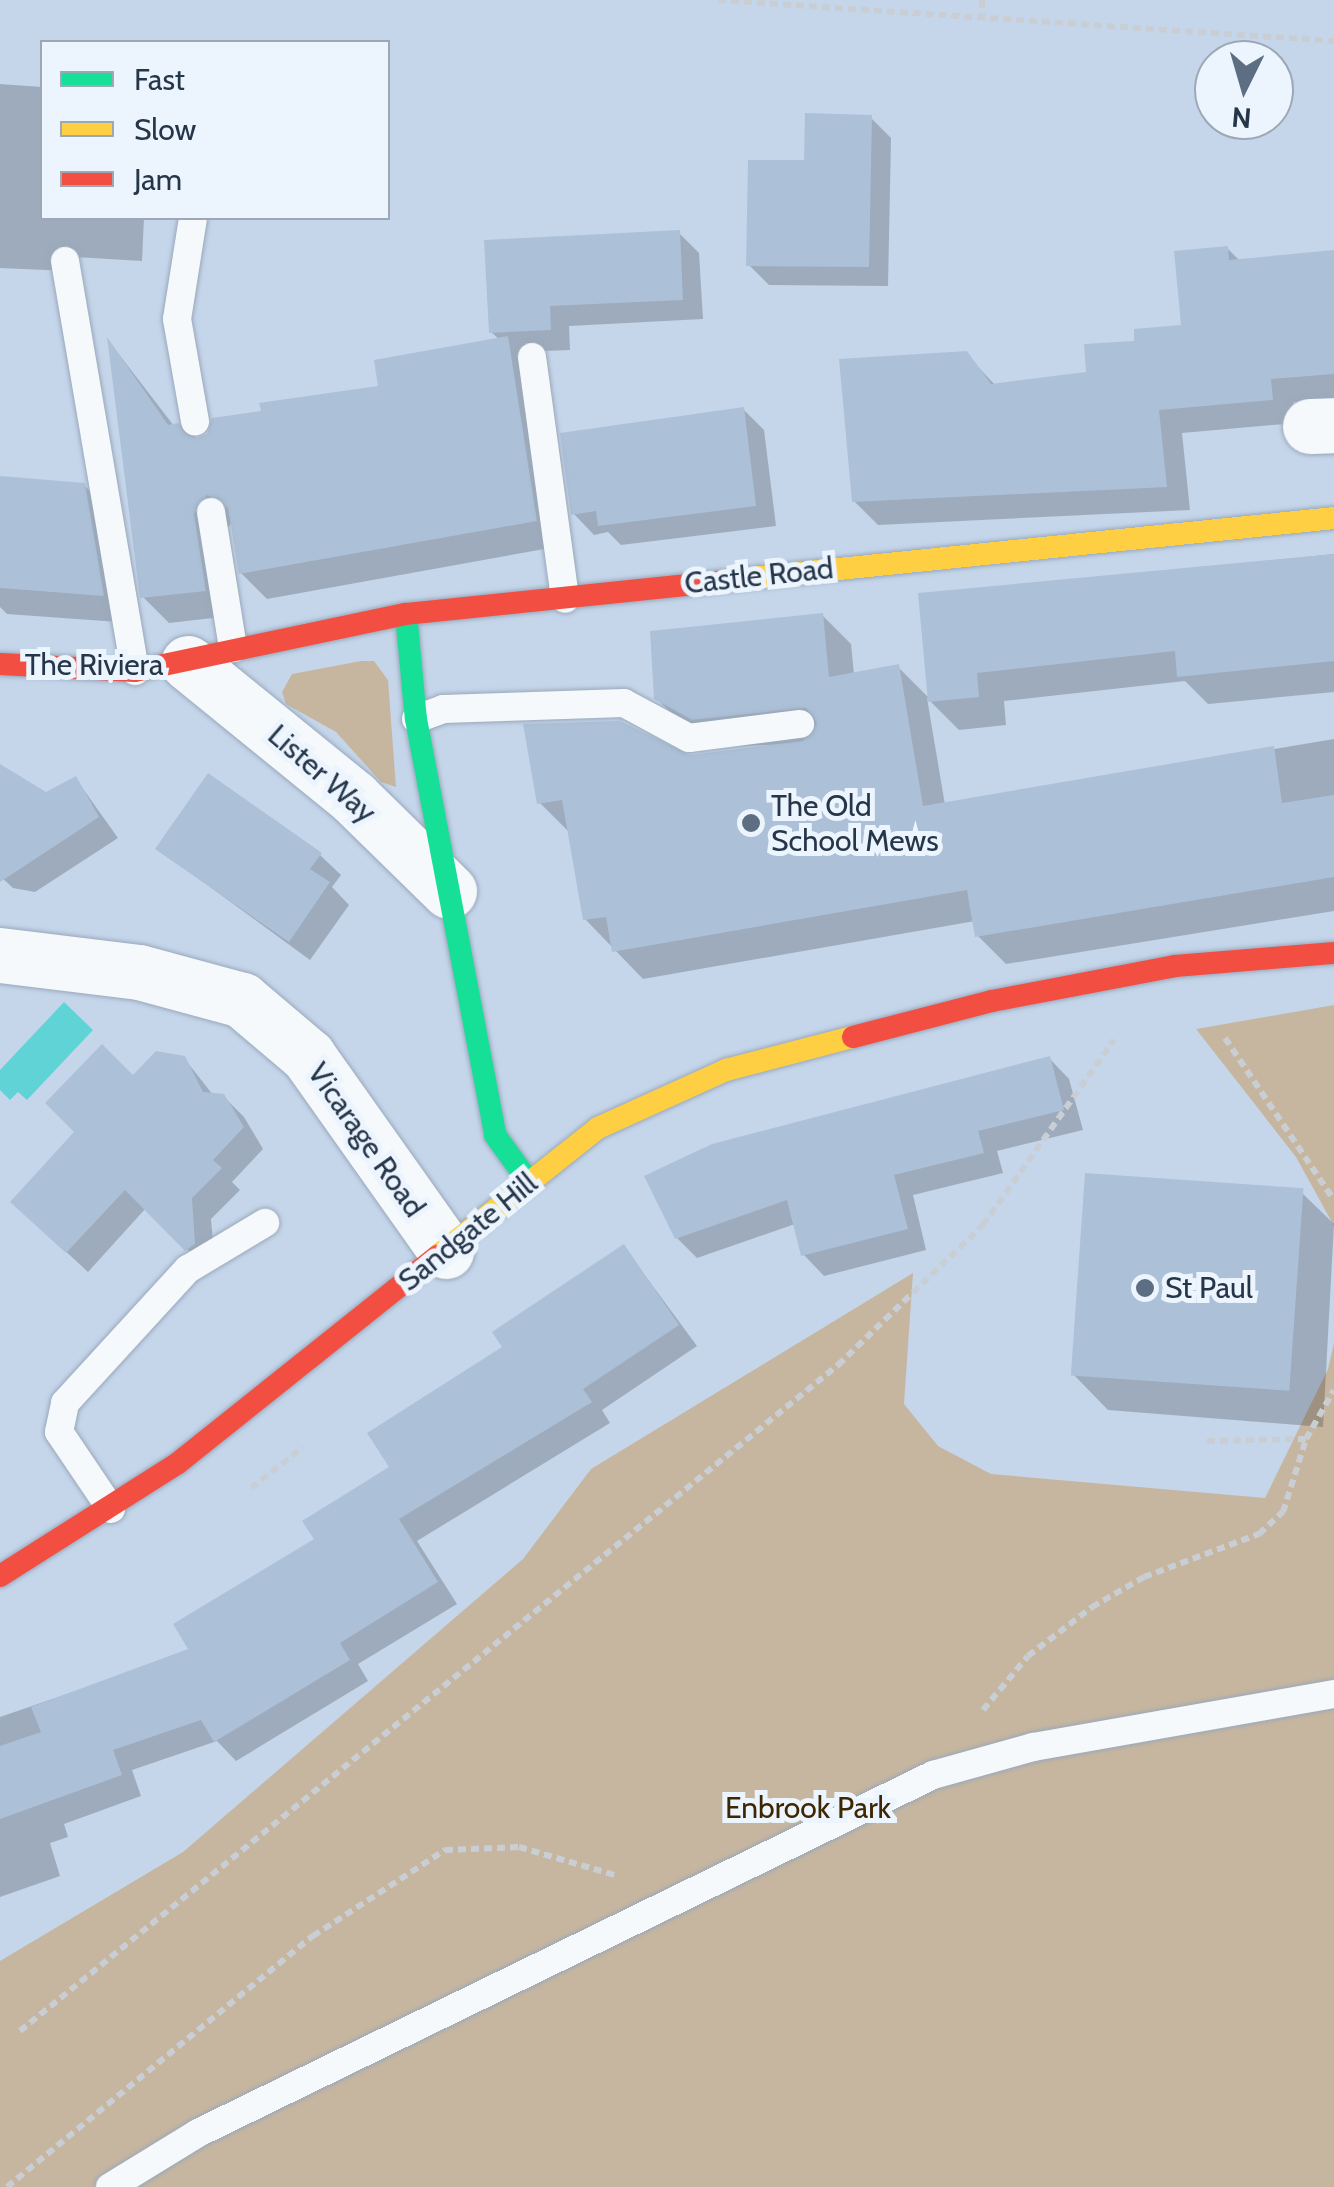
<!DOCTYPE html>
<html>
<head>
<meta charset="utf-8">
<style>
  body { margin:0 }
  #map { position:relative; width:1334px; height:2187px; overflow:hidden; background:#c5d6eb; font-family:Cabin,sans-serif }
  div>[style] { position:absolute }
  .green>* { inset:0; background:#c7b69f }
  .water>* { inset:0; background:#60d3d7 }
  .shadow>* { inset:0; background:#0003 }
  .building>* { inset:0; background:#acc0d7; transform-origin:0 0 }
  .path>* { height:6px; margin-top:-3px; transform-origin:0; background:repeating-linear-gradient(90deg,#c9ced4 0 8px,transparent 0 13px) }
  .roads { filter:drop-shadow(0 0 2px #9aa8ba) drop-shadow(0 0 2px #9aa8ba) }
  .lane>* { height:28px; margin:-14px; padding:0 14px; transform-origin:14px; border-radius:14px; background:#f6f9fc }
  .street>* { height:55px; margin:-27.5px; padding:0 27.5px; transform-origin:27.5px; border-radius:27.5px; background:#f6f9fc }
  .fast>* { height:22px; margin:-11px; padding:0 11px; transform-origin:11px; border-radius:11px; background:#16e098 }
  .slow>* { height:22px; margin:-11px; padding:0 11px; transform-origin:11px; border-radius:11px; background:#ffcf43 }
  .jam>* { height:22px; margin:-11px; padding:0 11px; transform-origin:11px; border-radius:11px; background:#f24e42 }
  .dots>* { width:28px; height:28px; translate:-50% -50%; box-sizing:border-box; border:5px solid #ecf4fe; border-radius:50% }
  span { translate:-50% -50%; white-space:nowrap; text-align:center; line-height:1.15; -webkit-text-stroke:10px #ecf4fe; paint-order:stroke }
  .street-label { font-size:30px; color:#263649 }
  .poi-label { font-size:30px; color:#263649 }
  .left { translate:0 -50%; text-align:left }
  .park-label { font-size:30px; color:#3e2600 }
  .legend { position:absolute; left:40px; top:40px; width:350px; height:180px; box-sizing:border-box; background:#ecf4fe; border:2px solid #9da8b6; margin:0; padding:12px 18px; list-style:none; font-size:30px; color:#263649 }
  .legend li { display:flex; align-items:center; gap:20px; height:50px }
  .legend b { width:50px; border:2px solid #9da8b6 }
  .north { position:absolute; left:1194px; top:40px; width:100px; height:100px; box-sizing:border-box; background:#ecf4fe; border:2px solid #9da8b6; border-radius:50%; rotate:185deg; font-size:28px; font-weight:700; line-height:40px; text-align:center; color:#263649 }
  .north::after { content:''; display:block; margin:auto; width:35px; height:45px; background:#5e6e82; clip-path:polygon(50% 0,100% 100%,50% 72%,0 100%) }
</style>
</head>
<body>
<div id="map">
  <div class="green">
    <div style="clip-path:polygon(361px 661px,374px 661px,388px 680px,396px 787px,381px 782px,336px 732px,286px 704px,282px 692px,292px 674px)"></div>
    <div style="clip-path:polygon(1334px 1005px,1334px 1226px,1296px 1157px,1196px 1029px)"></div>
    <div style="clip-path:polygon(913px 1273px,904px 1404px,938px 1446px,991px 1474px,1265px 1498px,1328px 1369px,1334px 1343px,1334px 2187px,0 2187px,0 1961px,183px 1852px,523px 1559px,591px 1469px)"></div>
  </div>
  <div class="water">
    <div style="clip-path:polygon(64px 1002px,93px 1030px,27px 1100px,18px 1092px,10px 1100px,0 1090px,0 1070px)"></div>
  </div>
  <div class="shadow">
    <div style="clip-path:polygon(0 84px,42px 87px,42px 218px,144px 218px,142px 261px,59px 256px,69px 271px,0 268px)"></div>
    <div style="clip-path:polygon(870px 117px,891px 138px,888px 286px,769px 285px,749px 265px,807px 163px)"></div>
    <div style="clip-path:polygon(679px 233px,699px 253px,703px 319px,569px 326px,570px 350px,520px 352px,561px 546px,267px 599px,241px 573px,233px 521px,218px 541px,230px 616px,169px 623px,143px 597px,111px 344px,174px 426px,197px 441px,381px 388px,500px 340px,491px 332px)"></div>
    <div style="clip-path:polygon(1227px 248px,1240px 261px,1334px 253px,1334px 399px,1293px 402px,1296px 423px,1182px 433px,1190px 510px,878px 525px,854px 501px,966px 354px,996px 386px,1089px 374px,1137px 343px,1183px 328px)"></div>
    <div style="clip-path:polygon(743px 409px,764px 430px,776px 526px,621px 545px,608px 532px,594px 535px,574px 514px)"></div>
    <div style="clip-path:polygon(0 479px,84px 485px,113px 515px,132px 623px,7px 614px,0 607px)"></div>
    <div style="clip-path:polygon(1334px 554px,1334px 692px,1208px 704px,1185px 681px,1004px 701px,1006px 725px,959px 730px,927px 698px,945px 805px,1334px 739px,1334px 911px,1006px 964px,977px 935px,975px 921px,643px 979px,585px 919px,568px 831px,540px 803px,690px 758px,809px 743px,723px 747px,685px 727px,656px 698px,822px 615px,851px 644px,854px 675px,898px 667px,930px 699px,921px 596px)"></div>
    <div style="clip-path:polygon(0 778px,46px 795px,76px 779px,118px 838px,35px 892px,13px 888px,0 876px)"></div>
    <div style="clip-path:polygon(158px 849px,320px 855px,341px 875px,332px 887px,349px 905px,310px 960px)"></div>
    <div style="clip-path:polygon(184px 1058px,213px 1095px,223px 1096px,244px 1117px,263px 1149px,232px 1182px,240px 1190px,211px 1219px,215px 1265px,207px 1269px,146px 1208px,88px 1272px,34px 1222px,133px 1078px)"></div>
    <div style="clip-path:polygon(1049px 1058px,1069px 1079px,1083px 1130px,997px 1151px,1003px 1173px,913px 1195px,926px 1250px,824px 1276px,804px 1255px,795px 1224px,697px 1258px,677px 1238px)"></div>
    <div style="clip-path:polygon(1302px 1193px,1334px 1224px,1323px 1427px,1108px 1410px,1073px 1374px)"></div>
    <div style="clip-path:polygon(624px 1247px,697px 1346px,602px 1410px,610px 1423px,417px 1541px,457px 1604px,358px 1664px,368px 1681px,236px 1761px,217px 1741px,132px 1770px,141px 1796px,64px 1824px,68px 1837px,50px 1843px,60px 1876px,0 1897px,0 1717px,192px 1651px,318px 1540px,505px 1348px)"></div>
  </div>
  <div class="building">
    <div style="clip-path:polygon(805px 113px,872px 115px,869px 267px,746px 266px,748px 160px,804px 160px)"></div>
    <div style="clip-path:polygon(680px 230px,683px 300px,550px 306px,551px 330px,489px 333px,484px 240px)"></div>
    <div style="clip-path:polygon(1228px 246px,1229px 260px,1334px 250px,1334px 374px,1271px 379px,1273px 400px,1159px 410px,1167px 487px,852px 502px,839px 359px,967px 351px,991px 384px,1086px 372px,1084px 344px,1134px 341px,1134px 329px,1181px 325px,1174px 251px)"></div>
    <div style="clip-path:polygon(508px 336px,537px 521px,239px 574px,228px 508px,207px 495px,194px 514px,206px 591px,140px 598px,107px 337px,168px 425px,178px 423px,197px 438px,207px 434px,212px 418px,261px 411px,259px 403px,378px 386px,374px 360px)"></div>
    <div style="clip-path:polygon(744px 407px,756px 506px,598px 526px,596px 511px,571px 515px,560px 433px)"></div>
    <div style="clip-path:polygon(0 476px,85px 483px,104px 596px,0 588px)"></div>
    <div style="clip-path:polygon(1334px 554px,1334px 661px,1177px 677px,1175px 651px,977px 673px,979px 697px,928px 702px,918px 593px)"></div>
    <div style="clip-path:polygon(823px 613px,829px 677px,899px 664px,923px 806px,1274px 746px,1282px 803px,1334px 795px,1334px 877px,975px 937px,967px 890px,612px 952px,606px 917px,583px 920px,562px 800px,537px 804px,523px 724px,620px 721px,690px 755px,803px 741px,817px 723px,806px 708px,692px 720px,654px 699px,650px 631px)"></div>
    <div style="clip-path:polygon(0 764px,46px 792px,76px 776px,99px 817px,0 882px)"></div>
    <div style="clip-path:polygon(208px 773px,322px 853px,310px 869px,330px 882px,289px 942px,155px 849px)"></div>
    <div style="clip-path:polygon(102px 1044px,133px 1075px,156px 1051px,185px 1056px,203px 1092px,224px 1094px,244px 1127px,213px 1160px,222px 1168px,192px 1198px,195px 1244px,185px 1251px,125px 1190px,66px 1253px,10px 1202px,74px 1132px,45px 1103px)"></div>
    <div style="clip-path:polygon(1050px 1056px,1064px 1110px,978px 1131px,984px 1153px,894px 1175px,908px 1229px,801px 1256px,787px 1200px,675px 1239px,644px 1176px,712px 1144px)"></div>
    <div style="left:1085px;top:1173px;width:219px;height:203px;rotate:4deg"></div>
    <div style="clip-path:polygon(624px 1244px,679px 1325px,583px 1389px,592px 1402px,399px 1519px,438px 1582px,340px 1643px,350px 1660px,214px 1742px,201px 1720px,113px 1750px,122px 1775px,0 1819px,0 1746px,41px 1732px,31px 1707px,188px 1649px,173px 1624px,314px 1539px,302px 1521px,389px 1467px,367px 1433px,502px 1347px,492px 1332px)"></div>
  </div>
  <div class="path">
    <div style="left:718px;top:0;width:617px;rotate:3.81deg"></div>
    <div style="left:982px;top:0;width:19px;rotate:90deg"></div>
    <div style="left:1225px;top:1038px;width:195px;rotate:56.1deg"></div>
    <div style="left:1207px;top:1441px;width:99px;rotate:-1.2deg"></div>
    <div style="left:1306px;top:1439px;width:56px;rotate:-60.3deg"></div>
    <div style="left:251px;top:1488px;width:66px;rotate:-38.3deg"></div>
    <div style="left:983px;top:1710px;width:70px;rotate:-50.2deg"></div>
    <div style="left:1028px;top:1656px;width:81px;rotate:-37.4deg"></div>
    <div style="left:1092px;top:1607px;width:60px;rotate:-30deg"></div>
    <div style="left:1144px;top:1577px;width:123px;rotate:-20.5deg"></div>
    <div style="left:1259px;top:1534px;width:33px;rotate:-43deg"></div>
    <div style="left:1283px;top:1512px;width:77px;rotate:-72.5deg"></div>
    <div style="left:20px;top:2031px;width:1055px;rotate:-39.15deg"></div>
    <div style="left:838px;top:1365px;width:202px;rotate:-44deg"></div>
    <div style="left:983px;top:1225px;width:227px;rotate:-54.7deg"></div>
    <div style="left:7px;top:2187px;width:396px;rotate:-39.4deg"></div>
    <div style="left:313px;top:1936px;width:158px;rotate:-33.1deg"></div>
    <div style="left:445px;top:1850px;width:74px;rotate:-2.3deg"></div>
    <div style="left:519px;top:1847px;width:100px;rotate:16.3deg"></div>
  </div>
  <div class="roads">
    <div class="lane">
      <div style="left:193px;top:218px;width:102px;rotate:99deg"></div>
      <div style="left:177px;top:319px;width:104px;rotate:80deg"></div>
      <div style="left:65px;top:261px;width:416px;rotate:80.3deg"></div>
      <div style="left:532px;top:357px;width:244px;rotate:82.2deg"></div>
      <div style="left:211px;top:512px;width:138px;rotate:80.8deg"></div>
      <div style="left:416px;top:719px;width:29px;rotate:-20deg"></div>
      <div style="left:443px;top:709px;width:181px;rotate:-1.9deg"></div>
      <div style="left:624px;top:703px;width:74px;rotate:28.3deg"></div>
      <div style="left:689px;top:738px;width:112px;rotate:-7.2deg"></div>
      <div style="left:111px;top:1509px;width:93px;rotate:-124deg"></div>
      <div style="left:59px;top:1432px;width:30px;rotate:-78deg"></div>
      <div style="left:65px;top:1403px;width:182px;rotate:-47.5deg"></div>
      <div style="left:188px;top:1269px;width:90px;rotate:-30.9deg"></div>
      <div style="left:110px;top:2187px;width:103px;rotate:-31.5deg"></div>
      <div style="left:198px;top:2133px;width:818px;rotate:-25.97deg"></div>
      <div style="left:933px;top:1775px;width:104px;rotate:-15.6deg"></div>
      <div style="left:1033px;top:1747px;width:306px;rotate:-10deg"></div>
    </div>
    <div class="street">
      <div style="left:1310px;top:426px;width:24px;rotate:-2deg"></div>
      <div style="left:188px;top:663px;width:214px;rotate:39.1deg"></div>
      <div style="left:354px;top:798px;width:133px;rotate:44.4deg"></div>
      <div style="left:0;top:955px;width:140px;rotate:7deg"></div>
      <div style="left:139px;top:972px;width:107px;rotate:15.2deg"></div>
      <div style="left:242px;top:1000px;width:87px;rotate:40.3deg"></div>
      <div style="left:308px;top:1056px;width:239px;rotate:54.7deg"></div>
    </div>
    <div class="fast">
      <div style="left:406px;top:614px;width:105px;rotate:84.6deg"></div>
      <div style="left:416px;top:719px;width:423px;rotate:79.2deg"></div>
      <div style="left:495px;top:1135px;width:58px;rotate:54.1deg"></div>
    </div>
    <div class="slow">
      <div style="left:742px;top:579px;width:595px;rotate:-5.88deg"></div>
      <div style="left:437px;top:1256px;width:206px;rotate:-38.5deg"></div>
      <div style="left:598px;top:1128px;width:141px;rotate:-24.4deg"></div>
      <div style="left:726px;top:1070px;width:131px;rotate:-14.6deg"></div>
    </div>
    <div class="jam">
      <div style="left:0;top:664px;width:135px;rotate:3deg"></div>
      <div style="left:135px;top:671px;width:277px;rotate:-11.9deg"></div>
      <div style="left:406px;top:614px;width:338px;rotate:-5.9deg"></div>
      <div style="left:853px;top:1037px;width:144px;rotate:-14.5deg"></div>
      <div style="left:992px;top:1001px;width:186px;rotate:-10.8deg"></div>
      <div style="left:1175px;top:966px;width:160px;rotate:-4.7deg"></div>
      <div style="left:0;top:1576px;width:211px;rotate:-32.4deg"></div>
      <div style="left:178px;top:1463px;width:332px;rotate:-38.6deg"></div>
    </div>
  </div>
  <div class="dots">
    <div style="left:751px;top:823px;background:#5e6e82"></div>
    <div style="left:1145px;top:1288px;background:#5e6e82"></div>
  </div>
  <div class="street-label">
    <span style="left:759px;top:576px;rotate:-6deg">Castle Road</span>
    <span style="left:94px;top:665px">The Riviera</span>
    <span style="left:322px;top:774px;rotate:41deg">Lister Way</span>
    <span style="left:366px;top:1140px;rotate:55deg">Vicarage Road</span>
    <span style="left:468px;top:1232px;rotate:-39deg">Sandgate Hill</span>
  </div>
  <div class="poi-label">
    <span class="left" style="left:771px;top:823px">The Old<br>School Mews</span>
    <span class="left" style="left:1165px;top:1288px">St Paul</span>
  </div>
  <div class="park-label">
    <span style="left:808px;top:1808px">Enbrook Park</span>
  </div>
  <ul class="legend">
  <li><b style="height:12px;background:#16e098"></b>Fast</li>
  <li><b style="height:12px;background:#ffcf43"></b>Slow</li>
  <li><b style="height:12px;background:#f24e42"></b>Jam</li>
  </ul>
  <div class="north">N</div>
</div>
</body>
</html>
